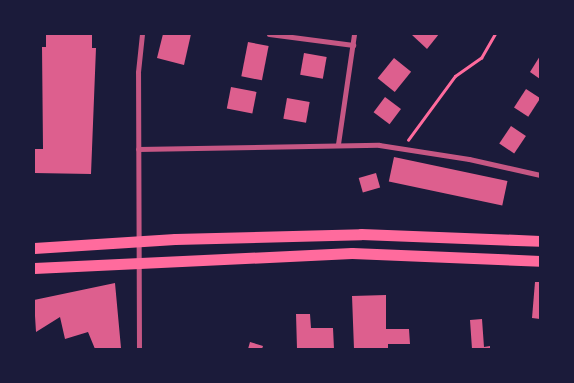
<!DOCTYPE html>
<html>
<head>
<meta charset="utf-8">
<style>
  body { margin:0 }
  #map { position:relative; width:574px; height:383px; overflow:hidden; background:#1b1b3a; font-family:"Exo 2",sans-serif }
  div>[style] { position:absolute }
  .building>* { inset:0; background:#dd5f8e; transform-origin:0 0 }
  .path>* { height:2.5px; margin:-1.25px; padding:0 1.25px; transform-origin:1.25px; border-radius:1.25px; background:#ff6b9d }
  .minor>* { height:5px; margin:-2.5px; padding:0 2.5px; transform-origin:2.5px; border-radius:2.5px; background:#c65784 }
  .trunk>* { height:11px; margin:-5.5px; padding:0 5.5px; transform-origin:5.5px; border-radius:5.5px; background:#ff6b9d }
  span { translate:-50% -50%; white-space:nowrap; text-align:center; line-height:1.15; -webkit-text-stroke:4.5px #1b1b3a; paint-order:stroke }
  .frame { position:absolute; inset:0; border:35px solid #1b1b3a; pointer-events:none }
</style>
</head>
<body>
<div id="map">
  <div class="building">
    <div style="clip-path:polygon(46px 34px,92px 34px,92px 48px,96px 48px,91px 174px,34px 173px,34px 149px,43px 149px,42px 47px,46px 47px)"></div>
    <div style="clip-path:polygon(163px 34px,191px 34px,184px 65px,157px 58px)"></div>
    <div style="clip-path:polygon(411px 34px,439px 34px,427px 49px)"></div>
    <div style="left:248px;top:42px;width:21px;height:35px;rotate:11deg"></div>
    <div style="left:304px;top:53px;width:23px;height:22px;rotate:10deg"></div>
    <div style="clip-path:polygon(540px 56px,540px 79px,530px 72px)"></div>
    <div style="left:394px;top:58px;width:22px;height:26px;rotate:39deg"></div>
    <div style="left:231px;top:87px;width:26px;height:22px;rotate:11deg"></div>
    <div style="left:526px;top:89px;width:17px;height:22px;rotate:33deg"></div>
    <div style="left:385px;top:97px;width:20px;height:19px;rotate:37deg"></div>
    <div style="left:287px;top:98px;width:23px;height:21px;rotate:10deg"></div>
    <div style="left:511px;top:126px;width:18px;height:21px;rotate:34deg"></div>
    <div style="left:394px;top:157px;width:116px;height:25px;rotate:12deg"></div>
    <div style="left:376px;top:173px;width:15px;height:18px;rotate:74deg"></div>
    <div style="clip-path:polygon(535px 282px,540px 282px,540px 319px,532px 318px)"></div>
    <div style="clip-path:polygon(115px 283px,121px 348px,95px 349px,88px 332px,65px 339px,60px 317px,36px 332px,34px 300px)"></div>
    <div style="clip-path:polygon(386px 295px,386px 329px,409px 329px,410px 344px,388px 344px,388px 349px,354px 349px,352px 296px)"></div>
    <div style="clip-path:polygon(296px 314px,310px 314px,311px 328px,333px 328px,334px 349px,297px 349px)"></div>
    <div style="clip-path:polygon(482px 319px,484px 347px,490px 346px,490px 349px,472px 349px,470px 320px)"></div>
    <div style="clip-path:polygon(250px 342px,263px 346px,262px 349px,248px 349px)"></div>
  </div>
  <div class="path">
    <div style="left:408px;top:140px;width:79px;rotate:-53.7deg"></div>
    <div style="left:455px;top:76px;width:32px;rotate:-35deg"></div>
    <div style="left:481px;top:58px;width:28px;rotate:-60deg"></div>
  </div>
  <div class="minor">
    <div style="left:269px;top:34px;width:85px;rotate:7.5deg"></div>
    <div style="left:338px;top:144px;width:111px;rotate:-81.7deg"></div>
    <div style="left:138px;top:149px;width:241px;rotate:-1deg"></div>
    <div style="left:379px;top:145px;width:91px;rotate:8.8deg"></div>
    <div style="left:469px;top:159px;width:73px;rotate:12.7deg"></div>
    <div style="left:139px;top:349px;width:277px;rotate:-90.2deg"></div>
    <div style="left:138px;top:72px;width:38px;rotate:-84deg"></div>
  </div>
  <div class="trunk">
    <div style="left:34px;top:248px;width:141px;rotate:-3.7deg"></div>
    <div style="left:175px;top:239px;width:186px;rotate:-1.5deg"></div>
    <div style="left:361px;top:234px;width:179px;rotate:2.2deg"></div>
    <div style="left:34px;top:268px;width:318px;rotate:-2.7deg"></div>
    <div style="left:352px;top:253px;width:188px;rotate:2.4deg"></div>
  </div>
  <div class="frame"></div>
</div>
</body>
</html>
